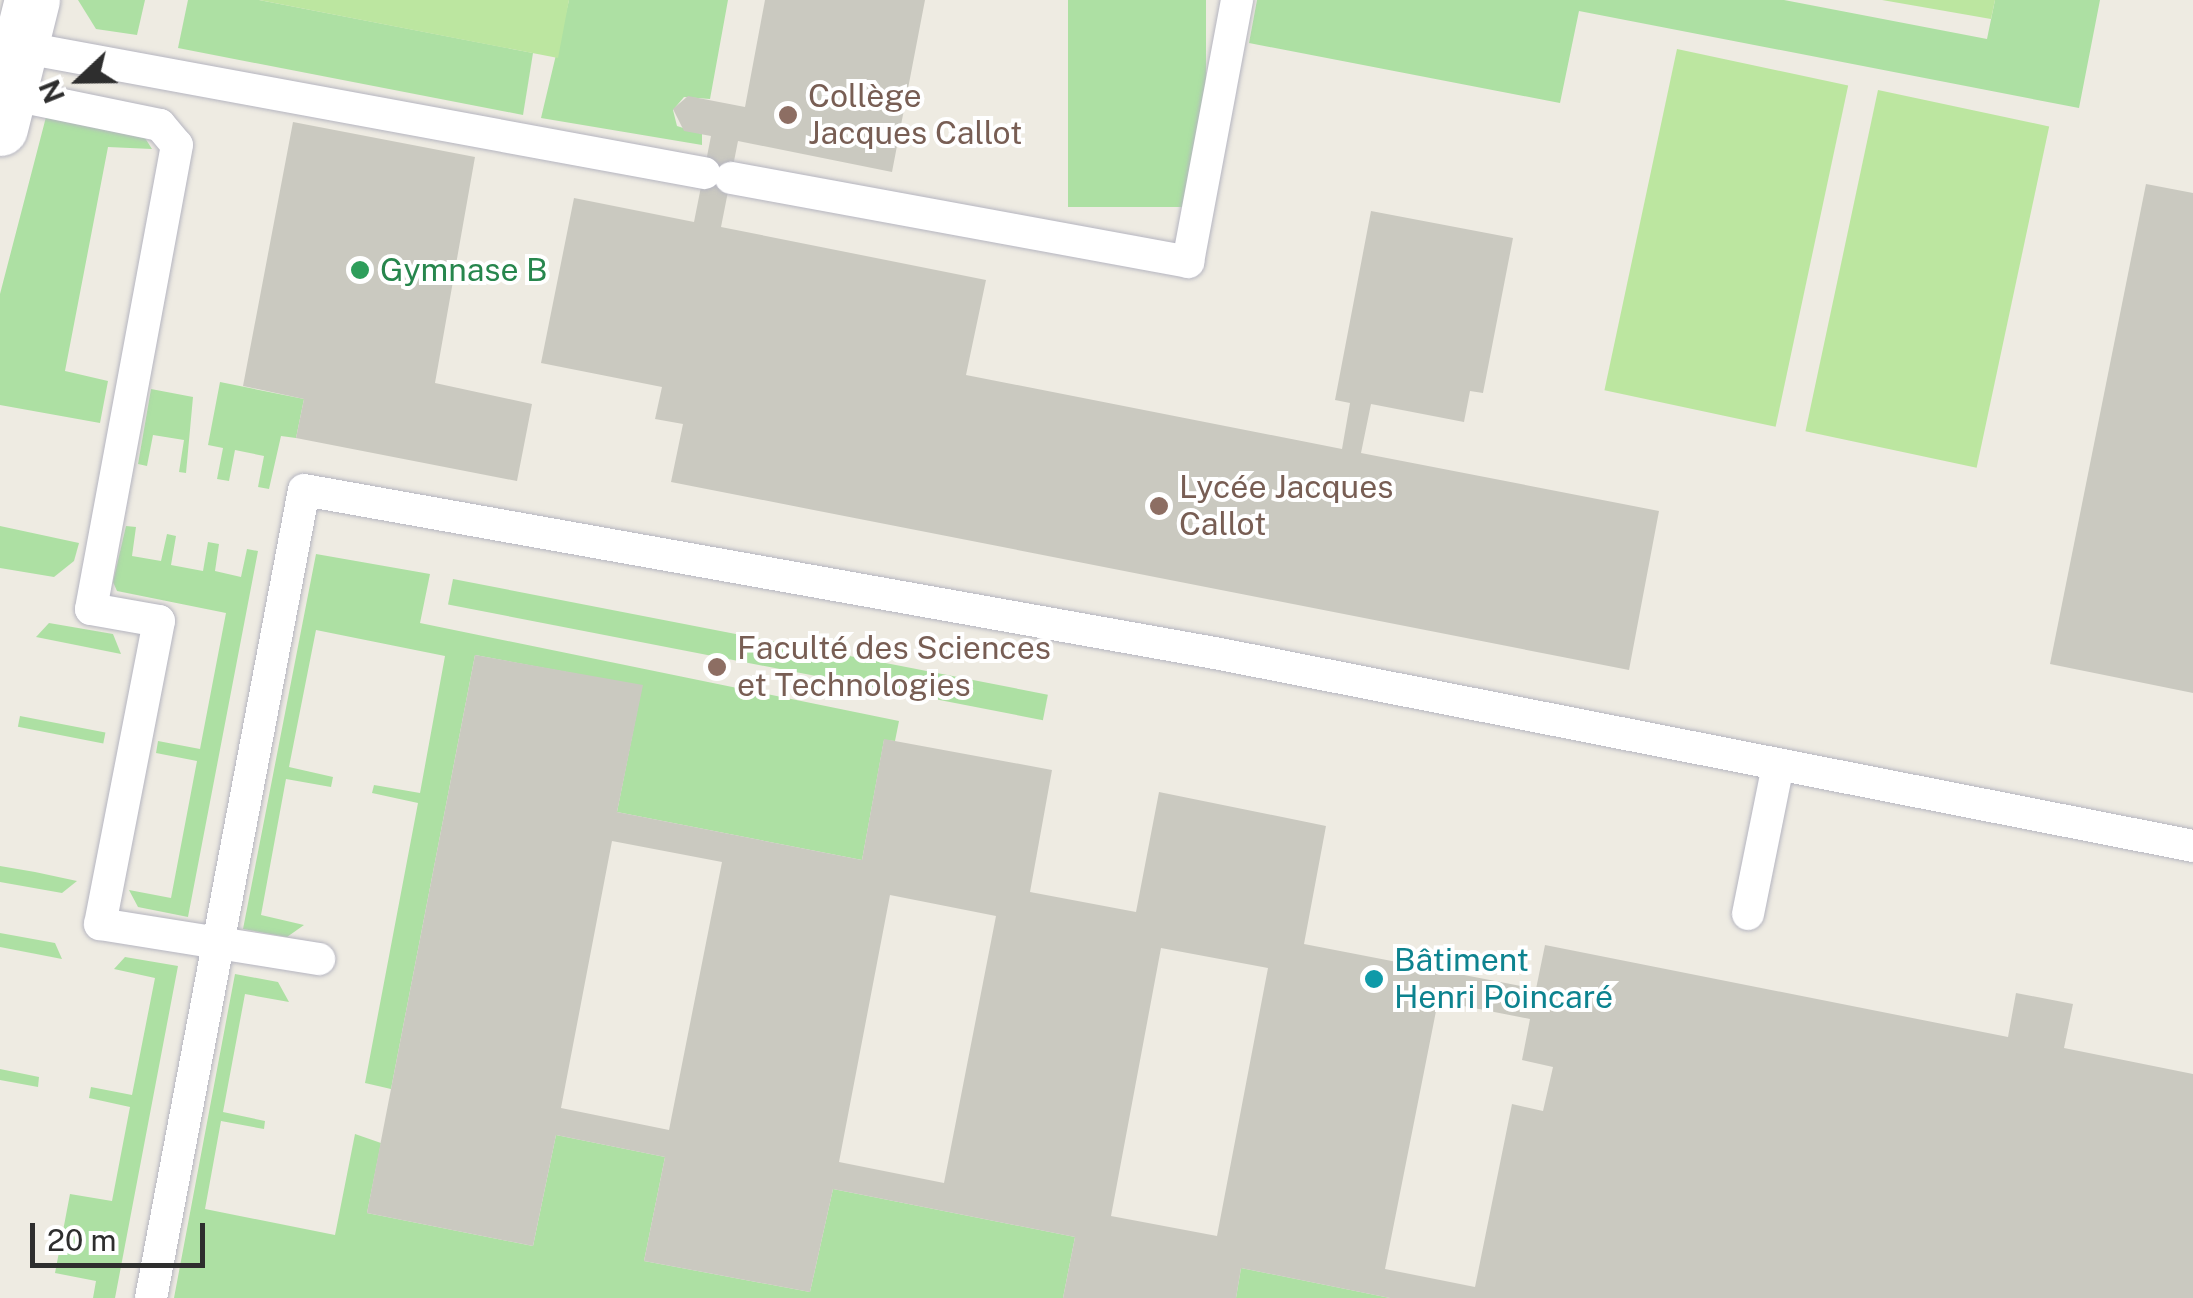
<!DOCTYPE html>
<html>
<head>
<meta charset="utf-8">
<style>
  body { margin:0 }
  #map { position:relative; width:2193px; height:1298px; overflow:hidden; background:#eeebe2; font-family:"Public Sans",sans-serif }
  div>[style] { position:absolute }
  .green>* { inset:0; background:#ade0a3; transform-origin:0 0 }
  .pitch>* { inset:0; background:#bce6a0; transform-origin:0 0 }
  .building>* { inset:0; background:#cac9c0 }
  .roads { filter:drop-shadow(0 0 2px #b5b5c0) drop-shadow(0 0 2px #b5b5c0) }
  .lane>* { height:32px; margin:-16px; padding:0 16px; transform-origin:16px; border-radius:16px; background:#fff }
  .secondary>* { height:55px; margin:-27.5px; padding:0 27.5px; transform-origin:27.5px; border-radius:27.5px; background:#fff }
  .dots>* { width:28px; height:28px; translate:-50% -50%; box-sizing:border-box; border:5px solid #fff; border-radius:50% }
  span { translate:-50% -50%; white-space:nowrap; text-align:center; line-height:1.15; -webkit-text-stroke:8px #fff; paint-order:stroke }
  .education-label { font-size:32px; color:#785e54 }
  .left { translate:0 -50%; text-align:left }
  .leisure-label { font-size:32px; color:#27864d }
  .culture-label { font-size:32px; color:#0d838f }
  .north { position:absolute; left:30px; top:30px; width:100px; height:100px; -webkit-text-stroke:8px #fff; paint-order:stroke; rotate:248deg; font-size:28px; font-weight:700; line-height:40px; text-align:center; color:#2e2e2e }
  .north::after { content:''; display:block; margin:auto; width:35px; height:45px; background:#2e2e2e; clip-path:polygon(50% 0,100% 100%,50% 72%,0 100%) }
  .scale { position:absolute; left:30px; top:1223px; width:175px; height:45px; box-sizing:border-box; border:5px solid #2e2e2e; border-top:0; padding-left:12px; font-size:30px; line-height:35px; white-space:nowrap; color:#2e2e2e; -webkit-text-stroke:8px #fff; paint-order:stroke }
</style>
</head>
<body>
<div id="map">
  <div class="green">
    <div style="clip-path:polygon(78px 0,145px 0,137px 35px,96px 29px)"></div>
    <div style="clip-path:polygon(188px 0,259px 0,533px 53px,523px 115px,178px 48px)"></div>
    <div style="clip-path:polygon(569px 0,728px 0,710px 99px,684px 97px,673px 110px,677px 126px,702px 134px,702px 145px,541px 118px)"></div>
    <div style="left:1068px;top:0;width:138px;height:207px"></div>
    <div style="clip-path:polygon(1257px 0,1784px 0,1987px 39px,1995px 0,2100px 0,2079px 108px,1579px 11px,1560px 103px,1249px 43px)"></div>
    <div style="clip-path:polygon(46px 117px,145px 138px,152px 149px,108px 147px,65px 371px,108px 381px,100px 423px,0 405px,0 294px)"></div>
    <div style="clip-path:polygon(220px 382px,304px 399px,296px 438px,281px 436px,269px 489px,258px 487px,264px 456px,235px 450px,229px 481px,217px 479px,223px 448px,208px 445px)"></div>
    <div style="clip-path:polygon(151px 389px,193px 397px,186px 473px,179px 472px,184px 440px,153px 435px,147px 466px,138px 464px)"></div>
    <div style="clip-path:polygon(0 526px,79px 543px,74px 561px,54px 577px,0 568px)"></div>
    <div style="clip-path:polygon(126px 526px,136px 527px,132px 556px,161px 561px,167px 534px,176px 536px,171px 565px,203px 571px,208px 542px,219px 544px,215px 571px,241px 577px,247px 549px,258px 551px,188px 917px,138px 907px,129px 890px,171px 898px,197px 761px,156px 753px,158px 741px,200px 749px,226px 613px,117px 591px,113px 582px)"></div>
    <div style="clip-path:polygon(316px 554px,430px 574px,420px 623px,899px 721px,895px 741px,884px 740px,862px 860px,617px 812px,642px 686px,475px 655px,391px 1089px,365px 1083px,418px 803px,372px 793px,374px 785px,420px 793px,445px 656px,316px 630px,289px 767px,333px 777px,331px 787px,286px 779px,261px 915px,304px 925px,287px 937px,243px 929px)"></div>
    <div style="left:453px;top:579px;width:606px;height:26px;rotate:11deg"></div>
    <div style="clip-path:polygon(49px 623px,113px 634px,121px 654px,36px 637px)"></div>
    <div style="left:20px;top:716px;width:87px;height:11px;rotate:11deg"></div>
    <div style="clip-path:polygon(0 866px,35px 872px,77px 881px,62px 893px,0 882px)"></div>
    <div style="clip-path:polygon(0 933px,55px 943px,62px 959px,0 947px)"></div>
    <div style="clip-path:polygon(125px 957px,178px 966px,115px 1298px,93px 1298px,96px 1281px,55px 1273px,70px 1194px,112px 1201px,130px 1107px,89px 1098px,91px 1087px,132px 1095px,155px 978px,114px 969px)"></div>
    <div style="clip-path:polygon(235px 974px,278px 982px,289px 1002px,245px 994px,223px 1112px,265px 1121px,264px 1129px,221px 1121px,205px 1209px,335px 1235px,355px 1134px,381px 1143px,367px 1213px,533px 1246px,556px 1135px,665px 1157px,644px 1261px,810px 1292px,833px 1189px,1075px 1237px,1063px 1298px,174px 1298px)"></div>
    <div style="clip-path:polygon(0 1069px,39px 1077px,38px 1087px,0 1080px)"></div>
    <div style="clip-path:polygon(1241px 1268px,1390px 1298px,1236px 1298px)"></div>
  </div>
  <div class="pitch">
    <div style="clip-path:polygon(259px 0,569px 0,558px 58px)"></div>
    <div style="clip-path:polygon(1882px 0,1995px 0,1991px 19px)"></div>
    <div style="left:1677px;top:49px;width:175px;height:349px;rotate:12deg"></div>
    <div style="left:1878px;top:90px;width:175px;height:349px;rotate:12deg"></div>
  </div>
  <div class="building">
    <div style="clip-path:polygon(765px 0,925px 0,892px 172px,738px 141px,721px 227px,986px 280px,966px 375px,1342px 449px,1350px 403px,1335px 400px,1371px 211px,1513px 238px,1483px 393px,1470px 391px,1464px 422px,1371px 404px,1361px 453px,1659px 511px,1629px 670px,671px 482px,683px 424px,655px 419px,662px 387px,541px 363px,574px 198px,694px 222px,711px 136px,684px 131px,673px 109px,688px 96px,745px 107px)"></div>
    <div style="clip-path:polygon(293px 122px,475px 157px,435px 383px,532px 404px,517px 481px,296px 438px,304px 399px,243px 386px)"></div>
    <div style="clip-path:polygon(2146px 184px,2193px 193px,2193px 693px,2050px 664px)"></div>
    <div style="clip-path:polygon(evenodd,475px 655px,643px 685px,617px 812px,862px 860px,884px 739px,1052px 770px,1030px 892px,1136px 912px,1159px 792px,1326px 826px,1304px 944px,1536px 989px,1545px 945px,2008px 1037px,2016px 993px,2073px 1004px,2064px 1048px,2193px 1074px,2193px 1298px,1390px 1298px,1241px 1268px,1236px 1298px,1063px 1298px,1075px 1237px,833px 1189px,810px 1292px,644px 1261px,665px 1157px,556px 1135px,533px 1246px,367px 1213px,475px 655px,612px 841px,722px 862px,669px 1130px,561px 1108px,612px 841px,475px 655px,890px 895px,996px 916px,944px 1183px,839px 1162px,890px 895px,475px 655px,1161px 948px,1268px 968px,1217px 1236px,1111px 1216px,1161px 948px,475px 655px,1438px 1001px,1530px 1019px,1522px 1060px,1553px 1067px,1543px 1111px,1512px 1104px,1475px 1287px,1385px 1269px,1438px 1001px)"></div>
  </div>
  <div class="roads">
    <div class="lane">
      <div style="left:20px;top:47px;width:696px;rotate:10.44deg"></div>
      <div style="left:9px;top:94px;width:154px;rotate:11.6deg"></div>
      <div style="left:160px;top:125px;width:26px;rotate:50deg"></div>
      <div style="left:177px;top:145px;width:472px;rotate:100.5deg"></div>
      <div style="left:91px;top:609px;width:69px;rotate:10deg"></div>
      <div style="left:159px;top:621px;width:309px;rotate:101deg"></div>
      <div style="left:100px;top:924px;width:222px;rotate:9.1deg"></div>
      <div style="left:731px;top:178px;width:465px;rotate:10.4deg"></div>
      <div style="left:1188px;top:262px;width:267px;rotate:-79.4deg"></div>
      <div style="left:1748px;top:914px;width:152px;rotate:-78.6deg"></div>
      <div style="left:151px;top:1298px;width:822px;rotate:-79.28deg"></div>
      <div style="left:304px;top:490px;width:931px;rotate:10.15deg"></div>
      <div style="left:1220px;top:654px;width:992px;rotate:11.16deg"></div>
    </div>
    <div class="secondary">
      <div style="left:0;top:128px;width:132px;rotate:-76deg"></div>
    </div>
  </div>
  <div class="dots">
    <div style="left:788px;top:115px;background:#8d6e63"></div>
    <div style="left:360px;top:270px;background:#2e9e5b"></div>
    <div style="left:1159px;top:506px;background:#8d6e63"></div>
    <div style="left:717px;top:667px;background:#8d6e63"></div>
    <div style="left:1374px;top:979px;background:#0f9aa8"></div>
  </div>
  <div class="education-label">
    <span class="left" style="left:808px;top:115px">Collège<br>Jacques Callot</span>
    <span class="left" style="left:1179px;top:506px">Lycée Jacques<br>Callot</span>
    <span class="left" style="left:737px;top:667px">Faculté des Sciences<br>et Technologies</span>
  </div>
  <div class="leisure-label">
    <span class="left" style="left:380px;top:270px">Gymnase B</span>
  </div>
  <div class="culture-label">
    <span class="left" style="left:1394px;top:979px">Bâtiment<br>Henri Poincaré</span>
  </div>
  <div class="north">N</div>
  <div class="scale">20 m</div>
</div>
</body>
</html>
